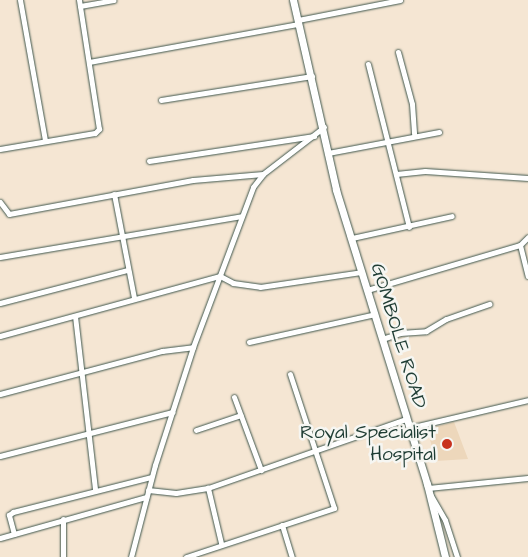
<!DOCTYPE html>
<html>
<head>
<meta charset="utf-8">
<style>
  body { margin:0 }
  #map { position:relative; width:528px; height:557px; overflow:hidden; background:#f5e6d3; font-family:"Architects Daughter",sans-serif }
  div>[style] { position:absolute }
  .built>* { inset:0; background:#edd7bb }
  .roads { filter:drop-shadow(0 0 1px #3f564c) drop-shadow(0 0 1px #3f564c) }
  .street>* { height:5px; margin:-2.5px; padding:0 2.5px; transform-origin:2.5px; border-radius:2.5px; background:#fff }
  .secondary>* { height:7px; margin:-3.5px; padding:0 3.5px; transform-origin:3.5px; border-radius:3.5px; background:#fff }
  .dots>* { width:14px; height:14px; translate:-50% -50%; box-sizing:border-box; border:2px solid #f6f6f2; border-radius:50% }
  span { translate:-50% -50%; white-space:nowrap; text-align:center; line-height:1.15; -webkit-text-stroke:5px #f6f6f2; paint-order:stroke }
  .street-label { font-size:19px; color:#1f3d34 }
  .poi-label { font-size:19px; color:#1f3d34 }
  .right { translate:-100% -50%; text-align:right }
</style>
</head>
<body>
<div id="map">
  <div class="built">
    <div style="clip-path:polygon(454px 422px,468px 459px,436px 461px,427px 429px)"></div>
  </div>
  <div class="roads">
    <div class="street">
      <div style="left:20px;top:0;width:143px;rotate:79.9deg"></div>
      <div style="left:80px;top:6px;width:34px;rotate:-10deg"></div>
      <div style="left:298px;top:20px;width:104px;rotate:-11.1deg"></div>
      <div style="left:398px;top:52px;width:54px;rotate:74.9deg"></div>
      <div style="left:412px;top:104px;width:30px;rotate:86deg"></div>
      <div style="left:89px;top:62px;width:213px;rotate:-10.3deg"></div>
      <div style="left:368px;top:64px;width:168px;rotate:75.9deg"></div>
      <div style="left:161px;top:100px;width:153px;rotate:-9deg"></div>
      <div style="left:0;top:149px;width:96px;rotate:-9.6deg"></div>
      <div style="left:95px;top:133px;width:6px;rotate:-45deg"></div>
      <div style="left:99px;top:129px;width:131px;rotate:-98.8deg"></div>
      <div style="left:328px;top:153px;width:113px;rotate:-10.7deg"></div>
      <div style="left:149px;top:161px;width:167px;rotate:-8.6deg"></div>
      <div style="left:396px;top:174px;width:29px;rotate:-6deg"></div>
      <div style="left:425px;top:171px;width:103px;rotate:3.9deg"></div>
      <div style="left:114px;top:194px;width:106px;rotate:79.1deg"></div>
      <div style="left:0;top:202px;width:15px;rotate:53deg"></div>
      <div style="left:9px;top:214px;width:187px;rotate:-10.5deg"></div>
      <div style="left:193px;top:180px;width:70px;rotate:-4.9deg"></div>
      <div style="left:352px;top:238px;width:102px;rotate:-12.4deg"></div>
      <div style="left:520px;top:245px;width:32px;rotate:76deg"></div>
      <div style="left:0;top:257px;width:245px;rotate:-9.6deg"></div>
      <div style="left:367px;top:290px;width:159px;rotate:-16.4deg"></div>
      <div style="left:520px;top:245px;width:11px;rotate:-45deg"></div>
      <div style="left:0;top:303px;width:132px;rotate:-14.5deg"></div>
      <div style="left:75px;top:316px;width:175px;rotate:83.4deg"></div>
      <div style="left:0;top:336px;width:228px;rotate:-15.3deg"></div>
      <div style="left:220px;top:276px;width:15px;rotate:28deg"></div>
      <div style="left:233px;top:283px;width:27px;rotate:8deg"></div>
      <div style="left:260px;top:287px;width:102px;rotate:-8.4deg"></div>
      <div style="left:382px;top:339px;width:19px;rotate:-18deg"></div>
      <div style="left:400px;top:333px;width:26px;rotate:-4deg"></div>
      <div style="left:426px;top:331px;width:23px;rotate:-31deg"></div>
      <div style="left:446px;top:319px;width:46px;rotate:-19.2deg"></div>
      <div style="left:249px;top:342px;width:129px;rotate:-12.5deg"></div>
      <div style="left:0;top:394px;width:168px;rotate:-14.9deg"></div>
      <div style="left:162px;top:351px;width:31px;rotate:-7deg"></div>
      <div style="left:234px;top:397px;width:78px;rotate:69.7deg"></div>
      <div style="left:409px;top:428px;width:122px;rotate:-13.2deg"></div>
      <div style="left:196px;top:430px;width:47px;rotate:-18.4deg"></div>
      <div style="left:0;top:456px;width:178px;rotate:-14.3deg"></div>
      <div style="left:428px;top:488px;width:100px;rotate:-5.7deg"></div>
      <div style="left:148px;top:490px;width:28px;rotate:6deg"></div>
      <div style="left:176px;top:493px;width:32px;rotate:-9deg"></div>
      <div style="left:430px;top:494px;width:30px;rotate:60deg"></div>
      <div style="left:445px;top:520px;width:39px;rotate:72deg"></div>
      <div style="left:63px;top:519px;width:38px;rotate:90deg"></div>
      <div style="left:282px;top:525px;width:34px;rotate:73deg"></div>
      <div style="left:14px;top:534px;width:20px;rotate:-105deg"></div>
      <div style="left:9px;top:515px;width:5px;rotate:-37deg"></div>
      <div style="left:13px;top:512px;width:142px;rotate:-14.2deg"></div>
      <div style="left:0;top:538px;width:152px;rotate:-15.7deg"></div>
      <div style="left:221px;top:543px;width:57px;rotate:-103.3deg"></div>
      <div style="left:208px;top:488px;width:210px;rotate:-19.2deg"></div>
      <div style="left:131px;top:557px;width:95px;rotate:-75.4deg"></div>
      <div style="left:155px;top:465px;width:124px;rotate:-72.1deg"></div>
      <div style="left:193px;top:347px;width:171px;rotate:-69.4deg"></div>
      <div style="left:253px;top:187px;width:16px;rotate:-52deg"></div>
      <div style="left:263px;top:174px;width:77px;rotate:-37.6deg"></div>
      <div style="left:186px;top:557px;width:156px;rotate:-18.3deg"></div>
      <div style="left:334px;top:508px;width:141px;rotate:-108.2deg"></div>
    </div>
    <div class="secondary">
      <div style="left:293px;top:0;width:195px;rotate:77.2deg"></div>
      <div style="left:336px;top:190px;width:308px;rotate:72.8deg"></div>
      <div style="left:427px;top:484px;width:75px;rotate:76.1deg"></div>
    </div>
  </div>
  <div class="dots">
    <div style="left:447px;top:444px;background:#c8321e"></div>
  </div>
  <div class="street-label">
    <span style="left:398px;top:336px;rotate:73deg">GOMBOLE ROAD</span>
  </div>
  <div class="poi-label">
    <span class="right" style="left:436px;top:444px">Royal Specialist<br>Hospital</span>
  </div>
</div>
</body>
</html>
